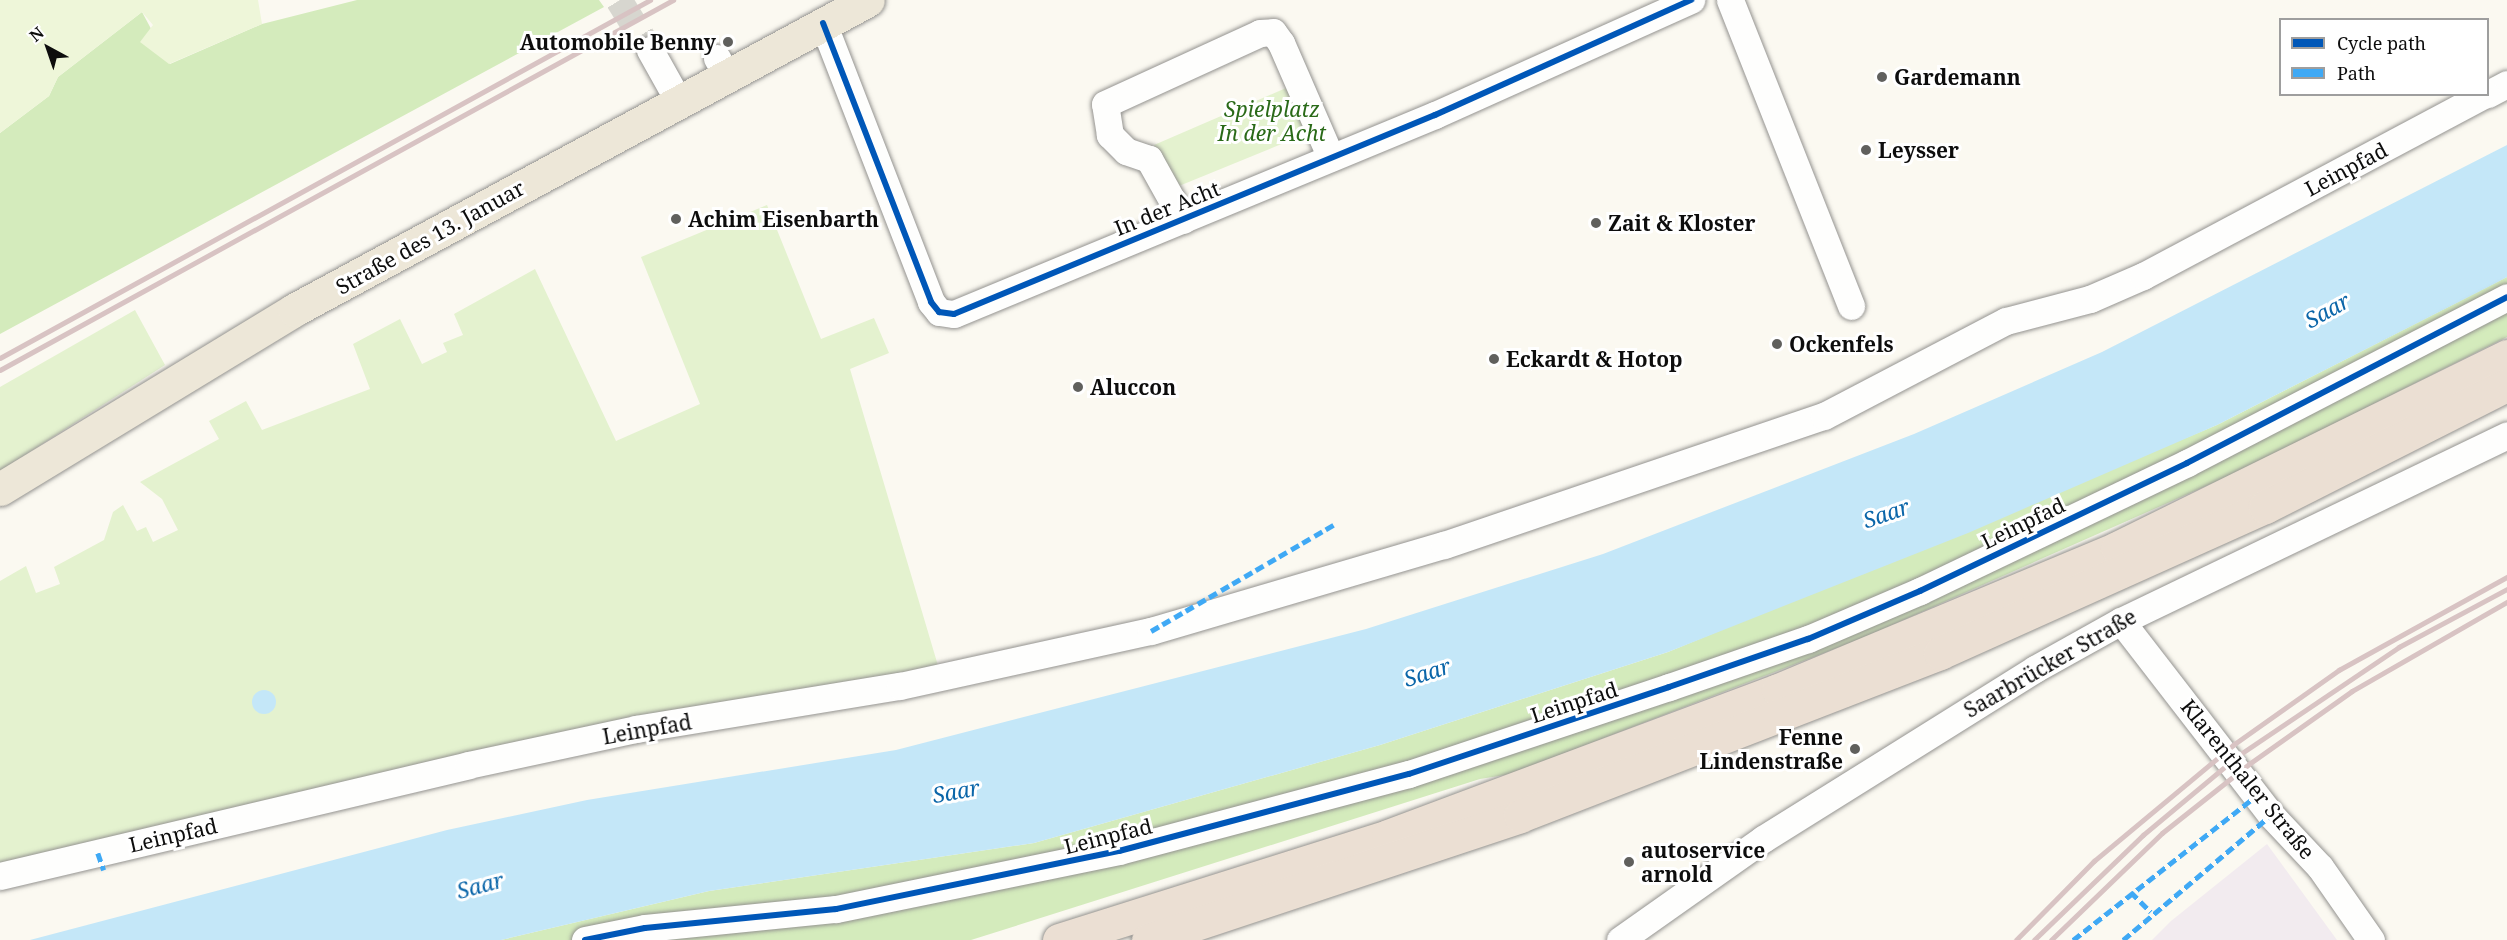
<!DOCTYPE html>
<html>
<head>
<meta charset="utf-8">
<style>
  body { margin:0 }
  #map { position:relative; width:2507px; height:940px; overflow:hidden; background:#fbf9f1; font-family:"Noto Serif",serif }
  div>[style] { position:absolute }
  .industrial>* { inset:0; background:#f2ebef }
  .green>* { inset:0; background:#e4f2cf }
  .forest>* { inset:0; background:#d4ebbc }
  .pitch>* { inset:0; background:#eef6d9 }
  .water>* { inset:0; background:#c4e7f8 }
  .round { border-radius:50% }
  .minor-tunnel>* { height:27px; margin-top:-13.5px; transform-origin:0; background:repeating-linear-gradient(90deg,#d7d6cf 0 27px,transparent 0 41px) }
  .roads { filter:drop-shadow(0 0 2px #949390) drop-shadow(0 0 2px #949390) }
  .minor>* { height:27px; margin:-13.5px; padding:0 13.5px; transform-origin:13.5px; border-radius:13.5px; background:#fefefd }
  .major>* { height:33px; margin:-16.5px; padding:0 16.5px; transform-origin:16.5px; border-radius:16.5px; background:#ede7d8 }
  .highway>* { height:33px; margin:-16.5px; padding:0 16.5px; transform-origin:16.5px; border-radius:16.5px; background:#ebdfd3 }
  .rail>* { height:4.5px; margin:-2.25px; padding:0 2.25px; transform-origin:2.25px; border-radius:2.25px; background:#d8c3c3 }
  .quiet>* { height:4.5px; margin-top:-2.25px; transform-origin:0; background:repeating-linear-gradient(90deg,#3fa9f5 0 9px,transparent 0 13.5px) }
  .cycleway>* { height:6px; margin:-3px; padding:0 3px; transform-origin:3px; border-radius:3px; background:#0057b8 }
  .dots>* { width:16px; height:16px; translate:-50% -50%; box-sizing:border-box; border:3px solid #fff; border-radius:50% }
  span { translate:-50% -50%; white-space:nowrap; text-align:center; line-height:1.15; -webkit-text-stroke:6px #fff; paint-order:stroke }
  .poi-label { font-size:21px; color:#0d0d0d; font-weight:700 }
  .right { translate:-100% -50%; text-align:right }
  .left { translate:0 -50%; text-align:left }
  .park-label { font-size:21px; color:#2a6a18; font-style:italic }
  .street-label { font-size:21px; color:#0d0d0d }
  .water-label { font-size:22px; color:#0b66a9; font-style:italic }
  .legend { position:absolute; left:2279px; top:18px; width:210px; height:78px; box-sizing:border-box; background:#fff; border:2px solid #9e9e9e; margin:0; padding:8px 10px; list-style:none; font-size:18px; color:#0d0d0d }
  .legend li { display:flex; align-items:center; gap:12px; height:30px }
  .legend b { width:30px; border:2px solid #9e9e9e }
  .north { position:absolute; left:18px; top:18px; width:60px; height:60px; -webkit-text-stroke:4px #fff; paint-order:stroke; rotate:320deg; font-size:16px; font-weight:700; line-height:24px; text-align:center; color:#0d0d0d }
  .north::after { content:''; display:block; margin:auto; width:21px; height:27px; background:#0d0d0d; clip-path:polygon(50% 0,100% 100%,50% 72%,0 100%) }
</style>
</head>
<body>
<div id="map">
  <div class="industrial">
    <div style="clip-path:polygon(2267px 844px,2337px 940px,2152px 940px,2171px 921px)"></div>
  </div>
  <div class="green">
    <div style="clip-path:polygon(1286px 88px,1306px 134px,1179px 186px,1169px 180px,1154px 145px)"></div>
    <div style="clip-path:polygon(767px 205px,821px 339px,874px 318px,889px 353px,850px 369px,939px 669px,0 869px,0 581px,26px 566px,36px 593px,60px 584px,54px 567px,104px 540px,113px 512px,123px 505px,137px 531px,146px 527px,153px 542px,178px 530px,162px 499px,140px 482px,219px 439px,209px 421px,246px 401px,262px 430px,370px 389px,353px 344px,400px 319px,422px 364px,447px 352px,443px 343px,463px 335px,454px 314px,535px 269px,616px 441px,700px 404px,641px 257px)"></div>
    <div style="clip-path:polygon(135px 310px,165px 365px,0 471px,0 387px)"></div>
  </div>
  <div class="forest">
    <div style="clip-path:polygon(357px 0,599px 0,604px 7px,0 334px,0 133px,49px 96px,58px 77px,142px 12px,170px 64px,262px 24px)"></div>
    <div style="clip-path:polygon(2507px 277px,2507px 337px,2240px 471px,1865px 637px,1511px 774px,1480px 779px,971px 940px,501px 940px,709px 891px,1034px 843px,1380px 745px,1668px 652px,2217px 425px)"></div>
  </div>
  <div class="pitch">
    <div style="clip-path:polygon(0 0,258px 0,262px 24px,169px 64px,140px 42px,153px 25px,142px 12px,58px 77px,49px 96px,0 133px)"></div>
  </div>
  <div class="water">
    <div style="clip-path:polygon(2507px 145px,2507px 277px,2492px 285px,2217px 425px,1968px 533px,1668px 652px,1380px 745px,1034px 843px,709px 891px,501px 940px,30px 940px,447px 830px,587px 800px,896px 750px,1366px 629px,1603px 554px,1914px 434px,2102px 352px)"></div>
    <div class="round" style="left:252px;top:690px;width:24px;height:24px"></div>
  </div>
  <div class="minor-tunnel">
    <div style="left:619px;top:0;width:59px;rotate:58.2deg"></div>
  </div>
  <div class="roads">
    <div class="minor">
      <div style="left:1730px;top:0;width:329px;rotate:68.4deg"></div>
      <div style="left:823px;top:23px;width:299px;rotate:68.8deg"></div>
      <div style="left:931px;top:302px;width:13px;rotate:51deg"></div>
      <div style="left:939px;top:312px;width:15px;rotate:8deg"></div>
      <div style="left:954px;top:314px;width:521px;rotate:-22.48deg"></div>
      <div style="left:1435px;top:115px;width:281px;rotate:-24.2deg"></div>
      <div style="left:650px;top:50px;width:57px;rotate:60.8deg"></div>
      <div style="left:717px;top:58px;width:18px;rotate:61deg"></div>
      <div style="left:2488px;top:94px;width:21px;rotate:-28deg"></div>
      <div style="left:1183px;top:220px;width:70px;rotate:-119.1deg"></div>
      <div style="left:1149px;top:159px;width:24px;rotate:-161deg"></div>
      <div style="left:1126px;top:151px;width:23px;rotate:-135deg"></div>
      <div style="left:1110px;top:135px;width:31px;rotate:-99deg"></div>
      <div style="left:1105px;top:104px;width:170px;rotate:-24.6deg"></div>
      <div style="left:1260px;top:33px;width:13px;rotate:-4deg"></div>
      <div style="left:1273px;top:32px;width:14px;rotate:54deg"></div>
      <div style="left:1281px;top:43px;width:125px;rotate:66.5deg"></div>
      <div style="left:2121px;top:621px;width:245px;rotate:52.3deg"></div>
      <div style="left:2271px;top:815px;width:71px;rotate:46.7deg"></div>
      <div style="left:2320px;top:867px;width:89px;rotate:55.1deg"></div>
      <div style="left:0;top:876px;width:481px;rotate:-13.3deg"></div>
      <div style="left:468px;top:765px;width:172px;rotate:-12.1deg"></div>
      <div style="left:636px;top:729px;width:267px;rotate:-9.3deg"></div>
      <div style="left:900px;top:686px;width:257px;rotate:-12.4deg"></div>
      <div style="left:1151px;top:631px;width:305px;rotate:-16.4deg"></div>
      <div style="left:1444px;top:545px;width:401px;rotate:-18.8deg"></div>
      <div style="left:1824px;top:416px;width:205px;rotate:-27.6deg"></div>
      <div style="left:2006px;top:321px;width:87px;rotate:-14.7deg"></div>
      <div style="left:2090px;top:299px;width:58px;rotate:-23.5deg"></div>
      <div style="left:2143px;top:276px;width:388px;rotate:-28deg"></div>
      <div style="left:585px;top:940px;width:61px;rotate:-11.3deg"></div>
      <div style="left:645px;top:928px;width:192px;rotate:-5.7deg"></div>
      <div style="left:836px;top:909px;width:289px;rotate:-11.6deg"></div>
      <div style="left:1119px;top:851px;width:300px;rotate:-14.9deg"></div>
      <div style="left:1409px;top:774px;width:274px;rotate:-18.5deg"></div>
      <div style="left:1669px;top:687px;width:147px;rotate:-19.1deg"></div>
      <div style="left:1808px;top:639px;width:122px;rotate:-23.2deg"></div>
      <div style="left:1920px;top:591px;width:296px;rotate:-25.6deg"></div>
      <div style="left:2187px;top:463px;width:360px;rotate:-27.4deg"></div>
      <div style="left:1620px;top:940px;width:175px;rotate:-35.2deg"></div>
      <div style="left:1763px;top:839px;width:321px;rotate:-32deg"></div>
      <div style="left:2035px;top:669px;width:98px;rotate:-29.2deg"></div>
      <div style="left:2121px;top:621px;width:428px;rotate:-25.7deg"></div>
    </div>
    <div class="major">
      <div style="left:0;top:489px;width:344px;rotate:-31.3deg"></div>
      <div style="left:294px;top:310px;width:652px;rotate:-28.37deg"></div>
    </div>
    <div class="highway">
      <div style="left:1059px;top:940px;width:345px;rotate:-17.5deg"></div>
      <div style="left:1388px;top:836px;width:416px;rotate:-20.5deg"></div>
      <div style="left:1778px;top:690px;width:368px;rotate:-22.7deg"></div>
      <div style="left:2117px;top:548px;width:435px;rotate:-26.2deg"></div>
      <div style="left:1148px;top:940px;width:392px;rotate:-18.4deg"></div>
      <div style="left:1520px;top:816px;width:451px;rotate:-21.2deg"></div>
      <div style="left:1940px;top:653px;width:356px;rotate:-24.2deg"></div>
      <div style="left:2265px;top:507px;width:271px;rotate:-26.8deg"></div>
    </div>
  </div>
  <div class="rail">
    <div style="left:0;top:358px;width:742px;rotate:-28.84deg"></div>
    <div style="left:0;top:370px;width:768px;rotate:-28.8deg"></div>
    <div style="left:2016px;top:940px;width:111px;rotate:-45.4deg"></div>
    <div style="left:2094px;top:861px;width:181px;rotate:-39.8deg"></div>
    <div style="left:2233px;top:745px;width:130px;rotate:-35.3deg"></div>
    <div style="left:2339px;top:670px;width:192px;rotate:-29deg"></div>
    <div style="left:2034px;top:940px;width:151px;rotate:-43.9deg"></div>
    <div style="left:2143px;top:835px;width:125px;rotate:-39.8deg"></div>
    <div style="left:2239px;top:755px;width:193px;rotate:-34deg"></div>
    <div style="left:2399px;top:647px;width:123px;rotate:-28.2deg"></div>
    <div style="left:2051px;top:940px;width:154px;rotate:-43.9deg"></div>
    <div style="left:2162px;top:833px;width:111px;rotate:-38.4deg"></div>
    <div style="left:2249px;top:764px;width:126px;rotate:-35.3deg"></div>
    <div style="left:2352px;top:691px;width:179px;rotate:-29.9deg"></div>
  </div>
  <div class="quiet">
    <div style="left:1151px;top:631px;width:213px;rotate:-30.2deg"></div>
    <div style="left:98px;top:853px;width:18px;rotate:71deg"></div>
    <div style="left:2131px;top:892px;width:28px;rotate:45deg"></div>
    <div style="left:2073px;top:940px;width:233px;rotate:-38.2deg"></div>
    <div style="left:2123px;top:940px;width:194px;rotate:-40.2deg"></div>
  </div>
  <div class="cycleway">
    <div style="left:823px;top:23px;width:299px;rotate:68.8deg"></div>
    <div style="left:931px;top:302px;width:13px;rotate:51deg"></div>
    <div style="left:939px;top:312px;width:15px;rotate:8deg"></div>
    <div style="left:954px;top:314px;width:521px;rotate:-22.48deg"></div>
    <div style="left:1435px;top:115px;width:281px;rotate:-24.2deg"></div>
    <div style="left:585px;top:940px;width:61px;rotate:-11.3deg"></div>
    <div style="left:645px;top:928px;width:192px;rotate:-5.7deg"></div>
    <div style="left:836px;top:909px;width:289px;rotate:-11.6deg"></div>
    <div style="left:1119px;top:851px;width:300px;rotate:-14.9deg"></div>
    <div style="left:1409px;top:774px;width:274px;rotate:-18.5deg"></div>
    <div style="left:1669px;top:687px;width:147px;rotate:-19.1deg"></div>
    <div style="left:1808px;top:639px;width:122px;rotate:-23.2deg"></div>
    <div style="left:1920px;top:591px;width:296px;rotate:-25.6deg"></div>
    <div style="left:2187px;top:463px;width:360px;rotate:-27.4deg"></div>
  </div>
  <div class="dots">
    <div style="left:728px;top:42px;background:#60605d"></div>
    <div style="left:1882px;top:77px;background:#60605d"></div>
    <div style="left:1866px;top:150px;background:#60605d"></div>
    <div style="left:676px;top:219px;background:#60605d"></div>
    <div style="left:1596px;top:223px;background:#60605d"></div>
    <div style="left:1777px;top:344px;background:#60605d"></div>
    <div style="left:1494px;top:359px;background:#60605d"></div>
    <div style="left:1078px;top:387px;background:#60605d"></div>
    <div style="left:1855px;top:749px;background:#60605d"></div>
    <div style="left:1629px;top:862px;background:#60605d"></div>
  </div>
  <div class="poi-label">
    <span class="right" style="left:716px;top:42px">Automobile Benny</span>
    <span class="left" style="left:1894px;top:77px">Gardemann</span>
    <span class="left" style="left:1878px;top:150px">Leysser</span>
    <span class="left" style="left:688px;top:219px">Achim Eisenbarth</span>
    <span class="left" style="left:1608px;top:223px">Zait &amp; Kloster</span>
    <span class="left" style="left:1789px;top:344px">Ockenfels</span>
    <span class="left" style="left:1506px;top:359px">Eckardt &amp; Hotop</span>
    <span class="left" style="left:1090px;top:387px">Aluccon</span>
    <span class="right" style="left:1843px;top:749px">Fenne<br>Lindenstraße</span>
    <span class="left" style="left:1641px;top:862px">autoservice<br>arnold</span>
  </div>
  <div class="park-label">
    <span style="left:1272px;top:121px">Spielplatz<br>In der Acht</span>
  </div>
  <div class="street-label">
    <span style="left:2346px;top:169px;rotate:-28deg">Leinpfad</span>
    <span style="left:1167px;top:208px;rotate:-22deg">In der Acht</span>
    <span style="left:430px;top:237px;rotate:-29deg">Straße des 13. Januar</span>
    <span style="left:2023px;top:523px;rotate:-26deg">Leinpfad</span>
    <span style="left:2050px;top:663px;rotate:-30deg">Saarbrücker Straße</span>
    <span style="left:1574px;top:702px;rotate:-18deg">Leinpfad</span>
    <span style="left:647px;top:729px;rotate:-10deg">Leinpfad</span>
    <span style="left:2248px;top:779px;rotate:51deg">Klarenthaler Straße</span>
    <span style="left:173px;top:835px;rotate:-13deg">Leinpfad</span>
    <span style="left:1108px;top:836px;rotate:-14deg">Leinpfad</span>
  </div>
  <div class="water-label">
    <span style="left:2327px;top:310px;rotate:-29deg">Saar</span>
    <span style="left:1886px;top:513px;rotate:-19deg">Saar</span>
    <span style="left:1427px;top:672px;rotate:-18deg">Saar</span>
    <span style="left:956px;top:791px;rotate:-10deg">Saar</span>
    <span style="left:480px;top:885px;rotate:-15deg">Saar</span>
  </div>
  <ul class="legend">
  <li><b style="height:8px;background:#0057b8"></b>Cycle path</li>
  <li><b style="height:8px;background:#3fa9f5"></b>Path</li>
  </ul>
  <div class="north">N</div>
</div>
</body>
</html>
